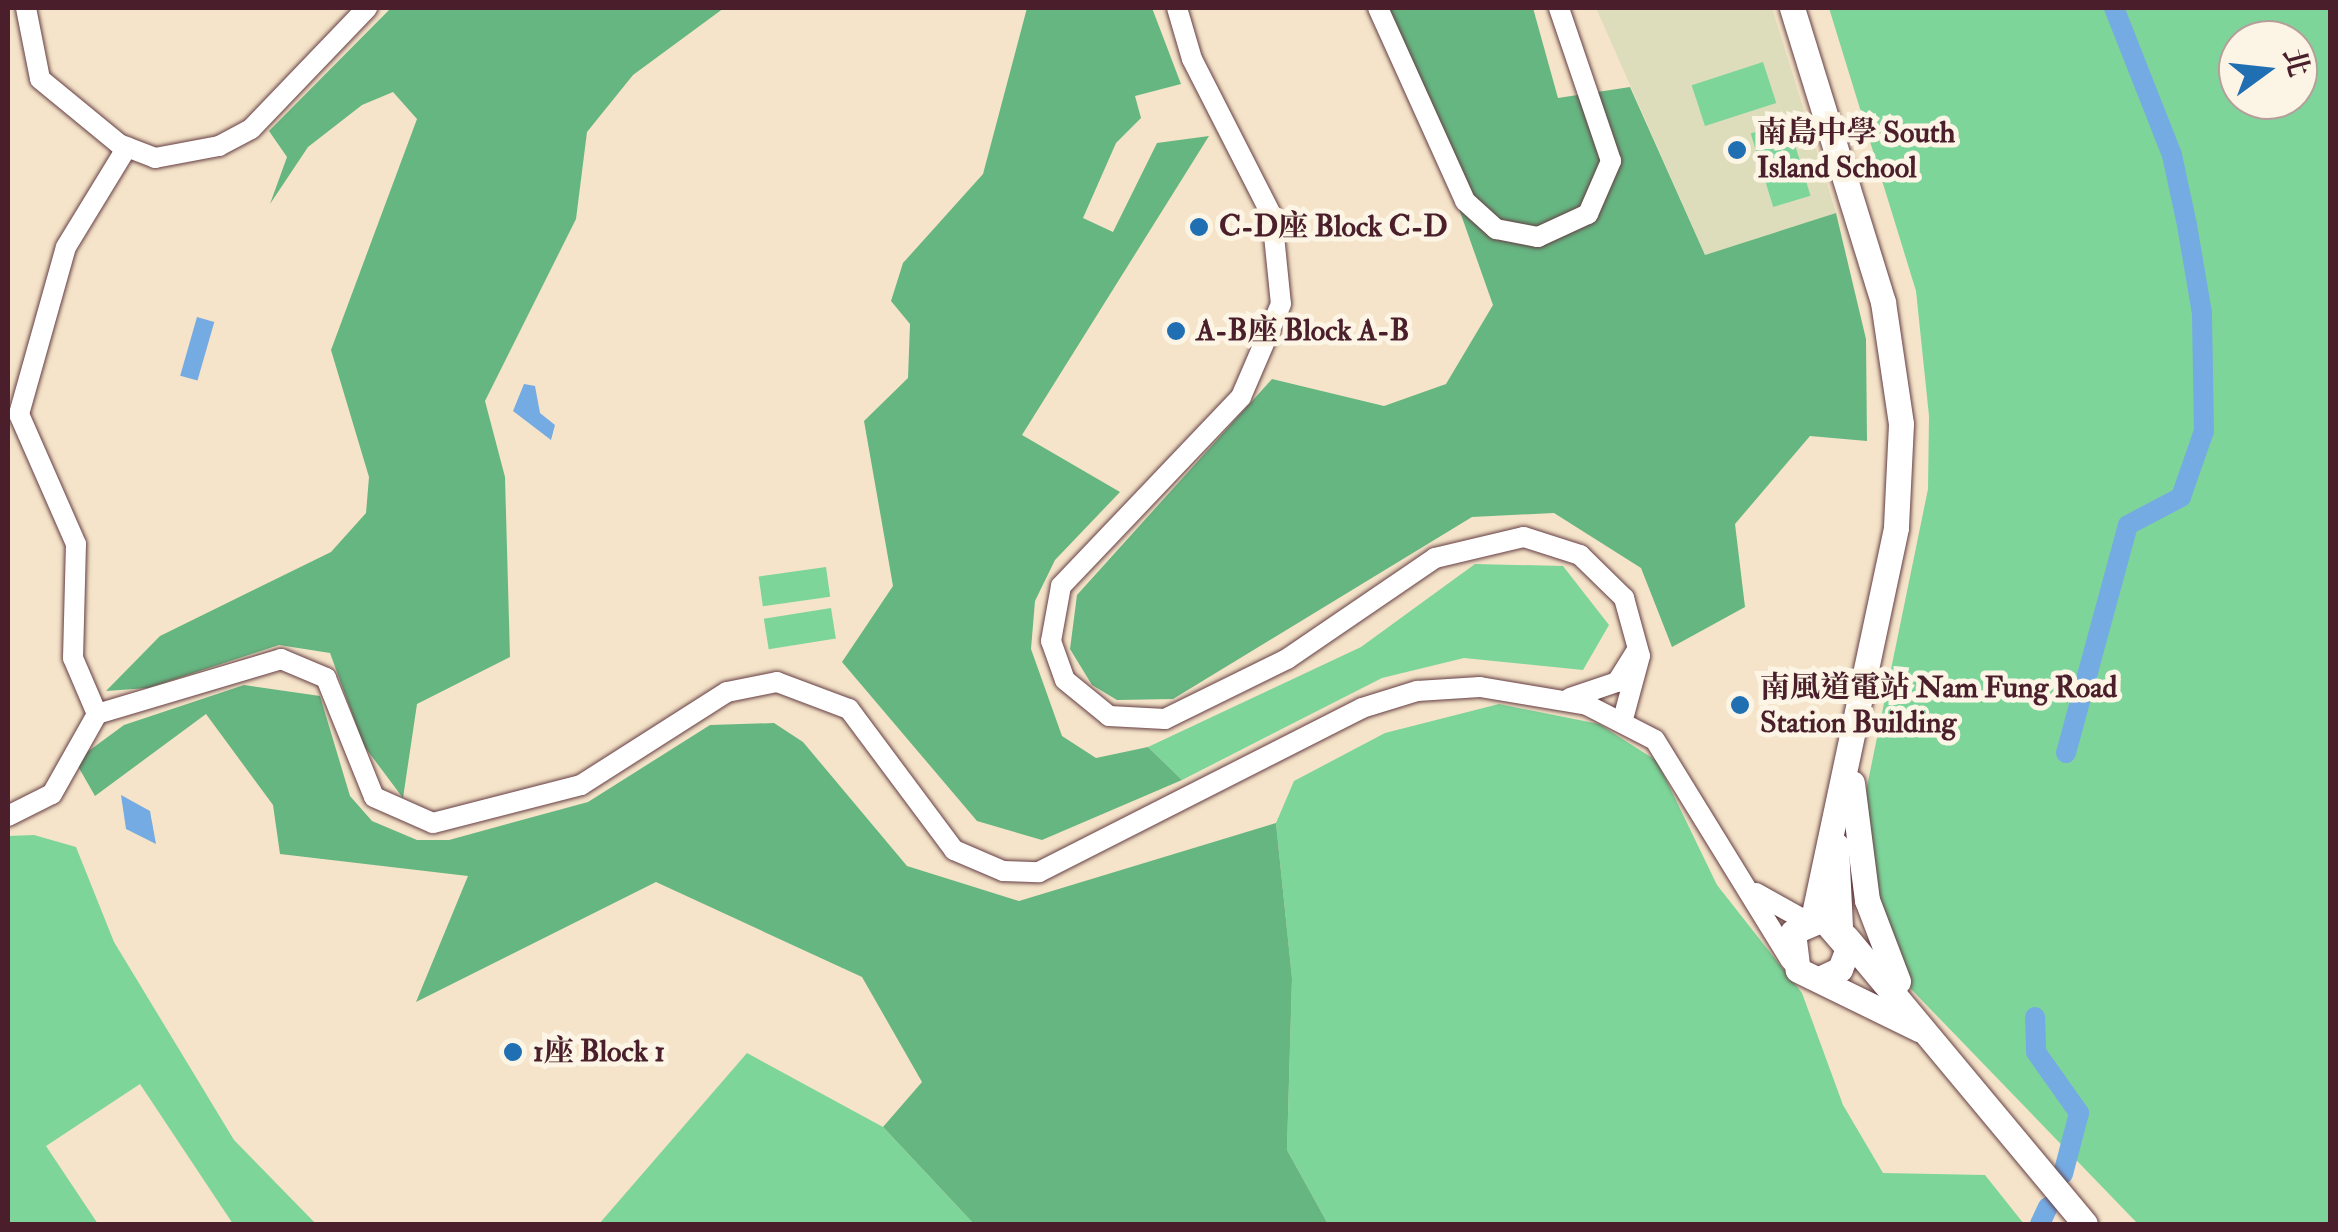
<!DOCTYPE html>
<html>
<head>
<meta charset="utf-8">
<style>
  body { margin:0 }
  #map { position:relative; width:2338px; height:1232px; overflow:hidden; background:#f5e4c9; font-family:"IM FELL Double Pica","Noto Serif TC",serif }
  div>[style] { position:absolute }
  .built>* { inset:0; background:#deddbb }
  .green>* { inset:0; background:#7dd59a; transform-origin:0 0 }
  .forest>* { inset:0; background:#66b682 }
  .water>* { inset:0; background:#75abe3; transform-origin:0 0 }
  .canal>* { height:20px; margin:-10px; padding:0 10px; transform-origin:10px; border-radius:10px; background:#75abe3 }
  .roads { filter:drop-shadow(0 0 2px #643d43) drop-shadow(0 0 2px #643d43) }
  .minor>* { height:20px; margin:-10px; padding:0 10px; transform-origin:10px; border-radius:10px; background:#fff }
  .major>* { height:25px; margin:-12.5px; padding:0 12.5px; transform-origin:12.5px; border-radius:12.5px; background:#fff }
  .dots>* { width:28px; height:28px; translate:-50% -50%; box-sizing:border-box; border:5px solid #fcf5e5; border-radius:50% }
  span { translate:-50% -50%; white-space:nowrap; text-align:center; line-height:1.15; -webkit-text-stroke:10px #fcf5e5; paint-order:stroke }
  .poi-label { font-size:30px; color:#4a1f2b; font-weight:700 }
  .left { translate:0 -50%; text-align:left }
  .frame { position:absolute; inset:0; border:10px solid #4a1f2b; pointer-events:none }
  .north { position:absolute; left:2218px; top:20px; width:100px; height:100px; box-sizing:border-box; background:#fcf5e5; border:2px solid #b59f9b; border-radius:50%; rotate:75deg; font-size:28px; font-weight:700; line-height:40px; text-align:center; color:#4a1f2b }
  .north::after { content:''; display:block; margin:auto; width:35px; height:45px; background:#1f6fb2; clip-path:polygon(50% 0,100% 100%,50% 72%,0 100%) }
</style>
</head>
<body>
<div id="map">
  <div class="built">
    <div style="clip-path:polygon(1596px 8px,1772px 8px,1836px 213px,1705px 255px)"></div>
  </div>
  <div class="green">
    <div style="clip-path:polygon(evenodd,1829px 8px,2330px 8px,2330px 1224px,2138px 1224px,1911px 989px,1871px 880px,1864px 801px,1928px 489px,1929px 416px,1916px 291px,1829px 8px,2238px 40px,2298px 40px,2298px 100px,2238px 100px,2238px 40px)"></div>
    <div style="left:1763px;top:62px;width:43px;height:75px;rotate:72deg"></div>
    <div style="left:1788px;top:122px;width:77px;height:39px;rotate:73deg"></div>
    <div style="clip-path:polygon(1475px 564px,1563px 566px,1609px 625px,1583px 670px,1464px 658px,1382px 678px,1182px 780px,1148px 747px,1361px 647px)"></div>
    <div style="left:826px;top:567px;width:30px;height:68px;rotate:82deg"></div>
    <div style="left:831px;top:608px;width:31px;height:68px;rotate:81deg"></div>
    <div style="clip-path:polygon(1499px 704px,1599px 724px,1657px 761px,1717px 885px,1802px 993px,1843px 1105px,1883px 1173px,1985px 1175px,2024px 1224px,1328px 1224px,1287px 1150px,1292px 978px,1276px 823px,1294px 781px,1385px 733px)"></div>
    <div style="clip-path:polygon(34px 835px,76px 847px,114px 942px,234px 1140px,316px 1224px,233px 1224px,140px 1084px,46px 1146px,98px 1224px,8px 1224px,8px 836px)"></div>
    <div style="clip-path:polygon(747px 1053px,883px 1127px,974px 1224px,599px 1224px)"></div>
  </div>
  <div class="forest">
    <div style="clip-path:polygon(391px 8px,724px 8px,633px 75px,587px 132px,576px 219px,485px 401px,505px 477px,510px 657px,417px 704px,403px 798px,364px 746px,330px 653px,279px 645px,148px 688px,106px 691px,160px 636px,331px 552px,366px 513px,369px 477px,331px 350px,417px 119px,393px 92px,362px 105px,308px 147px,270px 204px,287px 157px,269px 131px)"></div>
    <div style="clip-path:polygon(1027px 8px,1152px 8px,1181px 84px,1135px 96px,1141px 118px,1116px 143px,1083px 218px,1113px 232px,1157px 143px,1209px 136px,1022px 435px,1120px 492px,1055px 560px,1035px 601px,1031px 649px,1062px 736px,1096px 758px,1148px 747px,1182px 780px,1042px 840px,977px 821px,842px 662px,893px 586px,864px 421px,908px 378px,910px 324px,891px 301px,903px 263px,983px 174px)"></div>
    <div style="clip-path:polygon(1388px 8px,1533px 8px,1558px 98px,1630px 87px,1705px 255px,1836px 213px,1866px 339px,1867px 441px,1810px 436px,1735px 524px,1745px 607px,1672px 647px,1641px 568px,1554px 513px,1472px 517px,1173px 699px,1117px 700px,1092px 685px,1070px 649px,1077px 595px,1272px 379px,1384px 406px,1446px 384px,1493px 305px)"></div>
    <div style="clip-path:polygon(244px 685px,320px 696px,350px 796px,372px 821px,417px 840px,449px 840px,588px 802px,710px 725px,774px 723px,803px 742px,907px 866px,1019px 901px,1276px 823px,1292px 978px,1287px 1150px,1328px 1224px,974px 1224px,883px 1127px,922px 1082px,862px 977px,656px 882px,416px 1002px,468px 876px,280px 854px,273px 805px,206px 714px,95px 796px,75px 761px,124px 725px)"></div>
  </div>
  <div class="water">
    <div style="left:197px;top:317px;width:18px;height:61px;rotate:16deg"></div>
    <div style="clip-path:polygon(524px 384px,535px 386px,540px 413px,555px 425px,551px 440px,513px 411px)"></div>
    <div style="clip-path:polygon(121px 795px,150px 811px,156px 844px,126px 829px)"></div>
  </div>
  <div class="canal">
    <div style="left:2066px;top:753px;width:236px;rotate:-74.8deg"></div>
    <div style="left:2128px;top:525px;width:60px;rotate:-27.8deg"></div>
    <div style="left:2181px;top:497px;width:70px;rotate:-70.8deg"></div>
    <div style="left:2204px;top:431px;width:118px;rotate:-91deg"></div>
    <div style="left:2202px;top:313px;width:89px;rotate:-99.7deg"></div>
    <div style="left:2187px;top:225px;width:72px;rotate:-102.1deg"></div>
    <div style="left:2172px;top:155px;width:158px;rotate:-111.5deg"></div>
    <div style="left:2035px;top:1017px;width:35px;rotate:88deg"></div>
    <div style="left:2036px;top:1052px;width:75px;rotate:54.8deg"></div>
    <div style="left:2079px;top:1113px;width:63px;rotate:104.7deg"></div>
    <div style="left:2040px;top:1224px;width:19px;rotate:-65deg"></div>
  </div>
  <div class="roads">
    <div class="minor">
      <div style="left:26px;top:8px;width:72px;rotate:78.8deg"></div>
      <div style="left:40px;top:79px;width:102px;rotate:39.4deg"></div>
      <div style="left:119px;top:144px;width:39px;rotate:21deg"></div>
      <div style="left:155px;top:158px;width:65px;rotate:-10.6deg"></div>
      <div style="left:219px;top:146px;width:36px;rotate:-28deg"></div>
      <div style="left:251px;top:129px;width:168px;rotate:-46.2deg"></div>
      <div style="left:1177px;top:8px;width:53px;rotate:73.6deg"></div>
      <div style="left:1192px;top:59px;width:176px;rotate:63deg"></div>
      <div style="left:1272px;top:216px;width:88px;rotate:84.2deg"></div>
      <div style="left:1281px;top:304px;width:101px;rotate:113.3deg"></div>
      <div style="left:1241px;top:397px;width:261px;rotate:133.6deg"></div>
      <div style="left:1061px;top:586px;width:56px;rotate:100.3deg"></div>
      <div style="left:1051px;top:641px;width:41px;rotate:70.3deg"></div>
      <div style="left:1065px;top:680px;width:57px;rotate:39.3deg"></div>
      <div style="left:1109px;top:716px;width:56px;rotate:3.1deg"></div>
      <div style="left:1165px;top:719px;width:136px;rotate:-26.2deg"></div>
      <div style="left:1287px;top:659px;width:179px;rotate:-34.3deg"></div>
      <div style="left:1435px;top:558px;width:91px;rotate:-13.3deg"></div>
      <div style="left:1524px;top:537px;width:59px;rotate:17.8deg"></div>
      <div style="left:1580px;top:555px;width:62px;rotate:44.3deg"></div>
      <div style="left:1624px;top:598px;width:60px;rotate:74.6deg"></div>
      <div style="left:1640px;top:656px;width:65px;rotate:105.1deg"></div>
      <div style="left:1378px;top:8px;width:212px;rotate:65.7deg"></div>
      <div style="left:1465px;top:201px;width:42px;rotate:42.1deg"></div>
      <div style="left:1496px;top:229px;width:43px;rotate:10.8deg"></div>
      <div style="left:1538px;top:237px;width:55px;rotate:-24.7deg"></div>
      <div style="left:1588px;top:214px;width:58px;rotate:-66.5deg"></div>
      <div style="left:1611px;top:161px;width:162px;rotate:-108.8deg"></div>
      <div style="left:1570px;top:698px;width:50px;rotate:-18.8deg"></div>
      <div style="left:1617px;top:682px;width:36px;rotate:-58deg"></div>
      <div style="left:97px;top:714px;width:61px;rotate:-113.2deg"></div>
      <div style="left:73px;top:658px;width:114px;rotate:-88.5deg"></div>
      <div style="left:76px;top:544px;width:142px;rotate:-113.7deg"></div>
      <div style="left:19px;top:414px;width:173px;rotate:-74.3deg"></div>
      <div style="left:66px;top:247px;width:117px;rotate:-58.6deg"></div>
      <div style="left:8px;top:816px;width:49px;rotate:-26.6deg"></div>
      <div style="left:52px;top:794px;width:92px;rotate:-60.6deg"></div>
      <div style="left:97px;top:714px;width:192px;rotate:-16.6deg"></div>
      <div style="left:281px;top:659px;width:49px;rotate:22.9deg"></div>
      <div style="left:326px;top:678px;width:128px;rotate:68deg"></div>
      <div style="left:374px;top:797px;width:64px;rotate:23.8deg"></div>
      <div style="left:433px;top:823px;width:153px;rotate:-14.4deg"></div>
      <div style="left:581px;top:785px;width:173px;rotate:-32.5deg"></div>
      <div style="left:727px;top:692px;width:51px;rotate:-11.3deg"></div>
      <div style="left:777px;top:682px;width:77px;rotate:20.6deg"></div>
      <div style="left:849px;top:709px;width:176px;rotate:53.3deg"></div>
      <div style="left:954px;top:850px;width:53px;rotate:23.2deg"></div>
      <div style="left:1003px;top:871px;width:36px;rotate:2deg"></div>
      <div style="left:1039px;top:872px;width:362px;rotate:-26.9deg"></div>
      <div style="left:1362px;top:708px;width:58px;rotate:-17.2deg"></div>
      <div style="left:1417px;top:691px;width:63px;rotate:-3.6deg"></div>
      <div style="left:1480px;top:687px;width:109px;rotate:9.5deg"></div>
      <div style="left:1587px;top:705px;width:76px;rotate:27.2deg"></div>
      <div style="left:1655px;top:740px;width:259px;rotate:58.4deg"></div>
      <div style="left:1756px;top:893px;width:57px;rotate:29.2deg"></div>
    </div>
    <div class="major">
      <div style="left:1792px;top:8px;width:308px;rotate:72.8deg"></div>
      <div style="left:1883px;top:302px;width:123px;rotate:81.6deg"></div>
      <div style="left:1901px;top:424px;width:104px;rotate:92.8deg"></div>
      <div style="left:1896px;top:528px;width:400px;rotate:102deg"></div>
      <div style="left:1852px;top:783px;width:118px;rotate:82.7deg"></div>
      <div style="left:1867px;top:900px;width:87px;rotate:69.1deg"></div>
      <div style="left:1836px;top:845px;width:83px;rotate:87.2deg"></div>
      <div style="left:1846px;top:937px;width:373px;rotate:50.2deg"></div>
      <div style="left:1819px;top:979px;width:23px;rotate:-25deg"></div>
      <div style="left:1840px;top:969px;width:22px;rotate:-69deg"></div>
      <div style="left:1848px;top:948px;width:38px;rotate:-131deg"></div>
      <div style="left:1823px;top:919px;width:33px;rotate:157deg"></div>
      <div style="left:1793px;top:932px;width:38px;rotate:83deg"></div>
      <div style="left:1798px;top:970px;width:135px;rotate:26deg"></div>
    </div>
  </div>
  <div class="dots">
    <div style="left:1737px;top:150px;background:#1f6fb2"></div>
    <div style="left:1199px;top:227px;background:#1f6fb2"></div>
    <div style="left:1176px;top:331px;background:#1f6fb2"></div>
    <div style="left:1740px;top:705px;background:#1f6fb2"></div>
    <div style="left:513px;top:1052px;background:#1f6fb2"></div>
  </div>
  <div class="poi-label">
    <span class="left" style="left:1757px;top:150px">南島中學 South<br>Island School</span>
    <span class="left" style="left:1219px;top:227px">C-D座 Block C-D</span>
    <span class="left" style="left:1196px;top:331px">A-B座 Block A-B</span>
    <span class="left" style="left:1760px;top:705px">南風道電站 Nam Fung Road<br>Station Building</span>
    <span class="left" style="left:533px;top:1052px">1座 Block 1</span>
  </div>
  <div class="frame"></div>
  <div class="north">北</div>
</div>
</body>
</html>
